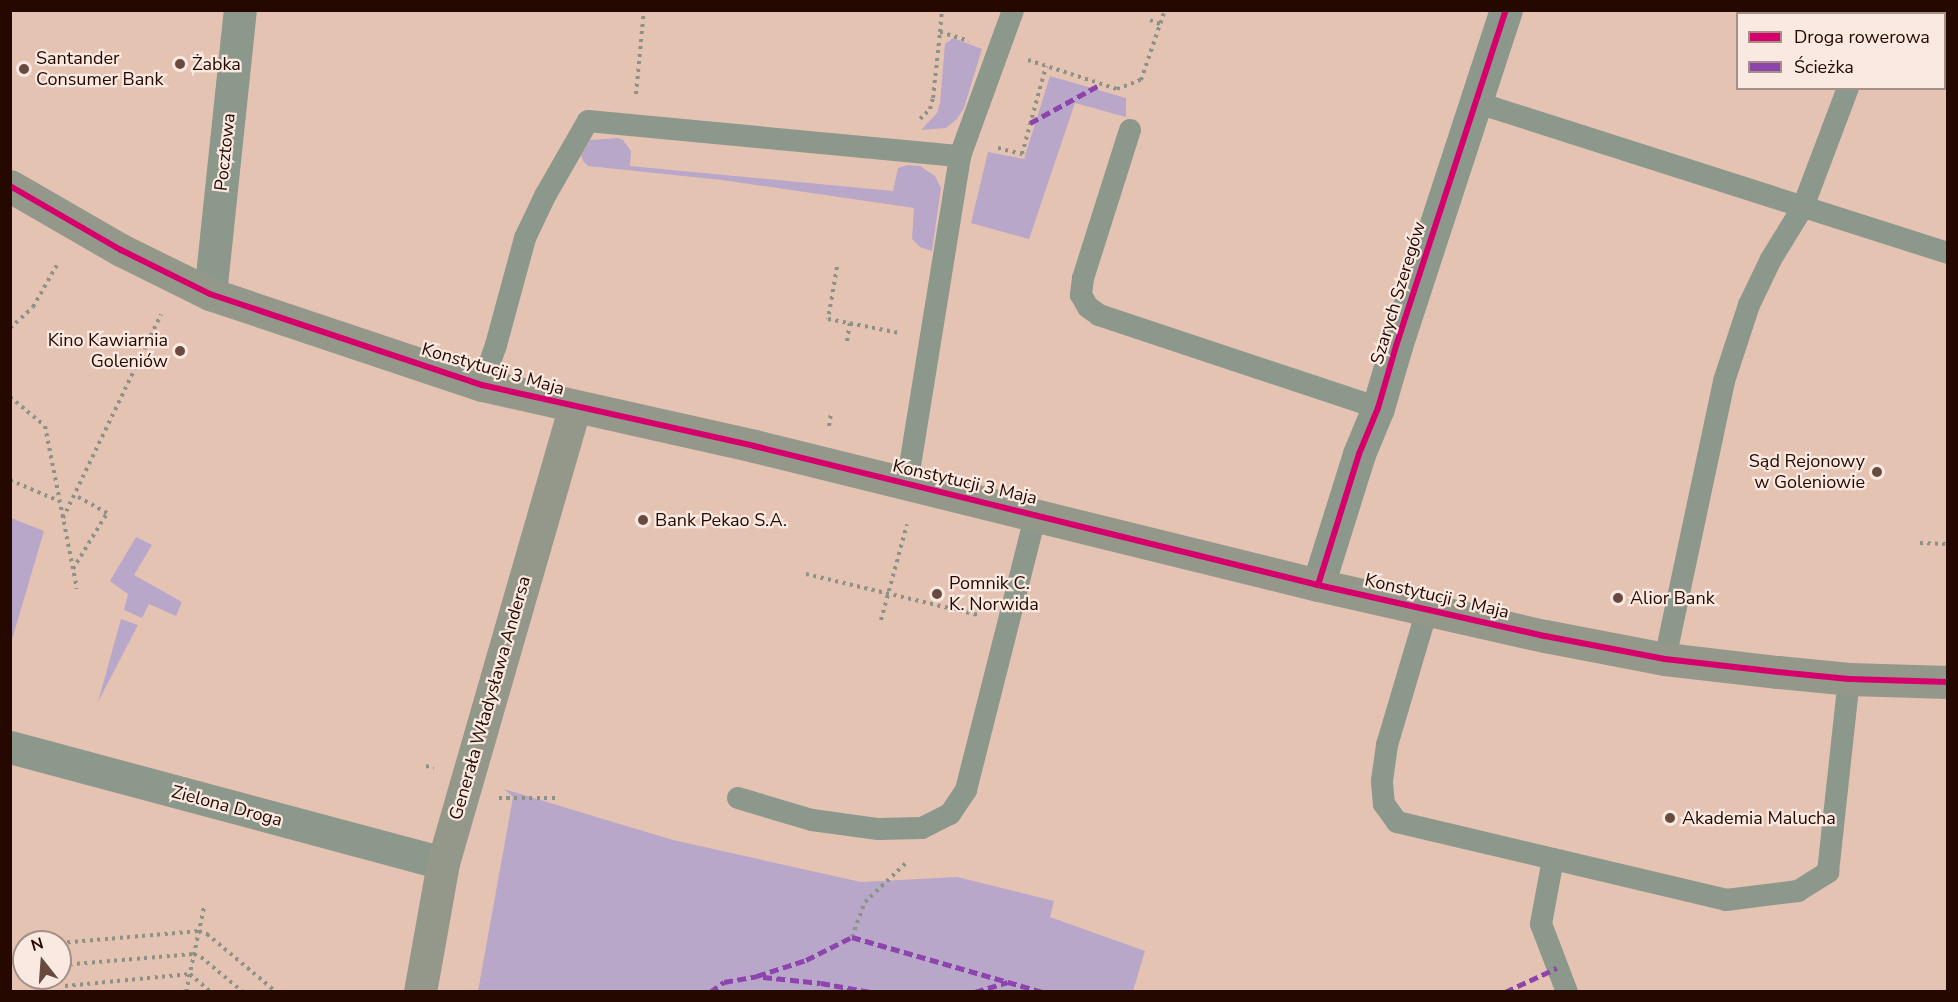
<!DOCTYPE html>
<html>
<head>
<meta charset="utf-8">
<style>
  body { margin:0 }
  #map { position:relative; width:1958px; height:1002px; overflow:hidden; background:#e5c3b3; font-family:"Nunito Sans",sans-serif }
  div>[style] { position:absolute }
  .green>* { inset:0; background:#b9a7ca }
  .path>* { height:4px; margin-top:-2px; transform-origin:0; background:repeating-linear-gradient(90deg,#8d9286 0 3px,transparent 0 7.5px) }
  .lane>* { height:22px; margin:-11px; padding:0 11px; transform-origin:11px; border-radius:11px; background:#8c988b }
  .street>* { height:33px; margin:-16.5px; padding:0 16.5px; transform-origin:16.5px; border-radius:16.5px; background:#8c988b }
  .secondary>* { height:33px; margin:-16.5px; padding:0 16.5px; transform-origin:16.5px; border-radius:16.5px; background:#93988b }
  .quiet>* { height:4.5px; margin-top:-2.25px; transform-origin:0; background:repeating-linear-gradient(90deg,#8e44ad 0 9px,transparent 0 13.5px) }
  .cycleway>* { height:6px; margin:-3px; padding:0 3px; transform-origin:3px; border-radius:3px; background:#d6006c }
  .dots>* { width:16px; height:16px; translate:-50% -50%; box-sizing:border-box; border:3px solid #fae9e1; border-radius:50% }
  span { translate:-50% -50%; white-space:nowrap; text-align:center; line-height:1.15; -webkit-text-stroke:4.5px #fae9e1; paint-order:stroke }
  .poi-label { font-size:18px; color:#250900 }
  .left { translate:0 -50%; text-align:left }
  .right { translate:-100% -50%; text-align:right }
  .street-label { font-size:18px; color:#250900 }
  .frame { position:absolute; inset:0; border:12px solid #250900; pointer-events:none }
  .legend { position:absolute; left:1736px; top:12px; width:210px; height:78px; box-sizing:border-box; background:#fae9e1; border:2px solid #a58f87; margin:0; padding:8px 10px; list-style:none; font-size:18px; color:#250900 }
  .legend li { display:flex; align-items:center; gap:12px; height:30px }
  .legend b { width:30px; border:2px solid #a58f87 }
  .north { position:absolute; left:12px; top:930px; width:60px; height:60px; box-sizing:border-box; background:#fae9e1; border:2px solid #a58f87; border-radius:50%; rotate:343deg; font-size:16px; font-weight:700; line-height:24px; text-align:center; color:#250900 }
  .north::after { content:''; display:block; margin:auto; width:21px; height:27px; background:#684a3f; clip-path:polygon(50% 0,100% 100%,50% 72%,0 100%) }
</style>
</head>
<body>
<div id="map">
  <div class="green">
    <div style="clip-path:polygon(953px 38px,982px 49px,964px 108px,957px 119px,946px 128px,921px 130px,937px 113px,940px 103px,945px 44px)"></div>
    <div style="clip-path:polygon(1050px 76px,1126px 98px,1126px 117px,1075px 103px,1029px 239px,971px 223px,988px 152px,1024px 159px)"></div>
    <div style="clip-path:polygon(618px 138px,623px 140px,631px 151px,630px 166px,893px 191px,898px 168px,907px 165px,920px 166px,935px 176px,941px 188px,932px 251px,920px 247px,912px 239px,914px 208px,722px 180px,588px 166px,583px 161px,581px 155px,590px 140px)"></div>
    <div style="clip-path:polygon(11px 518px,44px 531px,11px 643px)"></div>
    <div style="clip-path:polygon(136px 537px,152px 545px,134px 575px,182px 602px,176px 616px,149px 604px,142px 618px,124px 610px,128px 594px,110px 581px)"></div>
    <div style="clip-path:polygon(121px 619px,138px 625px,98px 702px)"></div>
    <div style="clip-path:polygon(504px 789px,673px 840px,861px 882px,957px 877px,1054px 901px,1050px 917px,1145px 951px,1133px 991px,478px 991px,513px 797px)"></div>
  </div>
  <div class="path">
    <div style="left:1150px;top:20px;width:11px;rotate:22deg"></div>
    <div style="left:940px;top:32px;width:22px;rotate:-85deg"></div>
    <div style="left:1028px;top:60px;width:94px;rotate:18deg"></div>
    <div style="left:1117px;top:89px;width:26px;rotate:-21deg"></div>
    <div style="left:1141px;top:80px;width:74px;rotate:-71.1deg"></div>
    <div style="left:636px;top:94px;width:84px;rotate:-84.6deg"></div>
    <div style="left:920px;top:119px;width:14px;rotate:-45deg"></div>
    <div style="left:930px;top:109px;width:11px;rotate:-75deg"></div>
    <div style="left:933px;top:98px;width:66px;rotate:-83.9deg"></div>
    <div style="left:940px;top:32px;width:30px;rotate:17deg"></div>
    <div style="left:998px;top:148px;width:25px;rotate:14deg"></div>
    <div style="left:1022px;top:154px;width:91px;rotate:-74.7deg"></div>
    <div style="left:837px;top:267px;width:53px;rotate:99.8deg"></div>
    <div style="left:828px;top:319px;width:73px;rotate:11deg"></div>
    <div style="left:10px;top:328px;width:31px;rotate:-42deg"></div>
    <div style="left:33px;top:307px;width:51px;rotate:-60.4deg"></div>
    <div style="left:847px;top:341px;width:18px;rotate:-81deg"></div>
    <div style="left:10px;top:397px;width:45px;rotate:39.6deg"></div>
    <div style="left:45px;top:426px;width:166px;rotate:78.9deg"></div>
    <div style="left:829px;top:426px;width:12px;rotate:-81deg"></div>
    <div style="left:10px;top:480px;width:53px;rotate:23.2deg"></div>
    <div style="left:63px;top:518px;width:226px;rotate:-64.3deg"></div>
    <div style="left:1920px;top:543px;width:28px;rotate:2deg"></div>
    <div style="left:73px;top:569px;width:66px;rotate:-58.7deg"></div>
    <div style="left:107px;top:513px;width:37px;rotate:-151deg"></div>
    <div style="left:806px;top:574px;width:177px;rotate:13.4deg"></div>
    <div style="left:881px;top:620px;width:99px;rotate:-74.8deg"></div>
    <div style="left:426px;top:766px;width:8px;rotate:14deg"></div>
    <div style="left:499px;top:798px;width:57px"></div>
    <div style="left:852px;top:937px;width:37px;rotate:-70deg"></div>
    <div style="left:865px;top:902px;width:59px;rotate:-43.6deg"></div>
    <div style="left:60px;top:943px;width:140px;rotate:-4.9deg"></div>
    <div style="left:199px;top:931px;width:9px;rotate:21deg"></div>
    <div style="left:207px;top:934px;width:90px;rotate:40deg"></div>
    <div style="left:62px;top:965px;width:132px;rotate:-4.8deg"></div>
    <div style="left:194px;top:954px;width:8px;rotate:23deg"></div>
    <div style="left:201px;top:957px;width:55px;rotate:39.8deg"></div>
    <div style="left:65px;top:986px;width:126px;rotate:-5.5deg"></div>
    <div style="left:190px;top:974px;width:28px;rotate:41deg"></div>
    <div style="left:186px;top:992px;width:87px;rotate:-78deg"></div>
  </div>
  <div class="lane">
    <div style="left:1944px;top:31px;width:4px;rotate:14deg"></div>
    <div style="left:1475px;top:102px;width:497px;rotate:17.7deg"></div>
    <div style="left:1130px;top:130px;width:155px;rotate:107.6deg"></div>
    <div style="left:1083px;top:278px;width:17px;rotate:97deg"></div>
    <div style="left:1081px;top:295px;width:14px;rotate:60deg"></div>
    <div style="left:1088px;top:307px;width:14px;rotate:36deg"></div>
    <div style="left:1099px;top:315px;width:294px;rotate:18.4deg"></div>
    <div style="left:482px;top:385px;width:42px;rotate:-70.7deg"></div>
    <div style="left:496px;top:345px;width:111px;rotate:-74.8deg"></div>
    <div style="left:525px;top:238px;width:47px;rotate:-64.5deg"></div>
    <div style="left:545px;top:196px;width:86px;rotate:-60.2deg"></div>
    <div style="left:588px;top:121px;width:374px;rotate:5.4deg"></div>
    <div style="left:907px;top:484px;width:332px;rotate:-80.8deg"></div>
    <div style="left:960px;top:156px;width:155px;rotate:-70deg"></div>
    <div style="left:1427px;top:610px;width:141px;rotate:106.5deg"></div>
    <div style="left:1387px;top:745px;width:37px;rotate:98deg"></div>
    <div style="left:1382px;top:782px;width:22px;rotate:85deg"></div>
    <div style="left:1384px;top:804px;width:22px;rotate:54deg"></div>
    <div style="left:1397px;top:822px;width:338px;rotate:13.3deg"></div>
    <div style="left:1726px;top:900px;width:73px;rotate:-7.1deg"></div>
    <div style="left:1798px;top:891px;width:36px;rotate:-32deg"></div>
    <div style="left:1828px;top:872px;width:194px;rotate:-83.8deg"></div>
    <div style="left:1665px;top:659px;width:284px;rotate:-78deg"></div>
    <div style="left:1724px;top:381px;width:80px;rotate:-71.8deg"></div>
    <div style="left:1749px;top:305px;width:51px;rotate:-64.4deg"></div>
    <div style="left:1771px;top:259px;width:61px;rotate:-58.4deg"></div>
    <div style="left:1803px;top:207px;width:127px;rotate:-69.3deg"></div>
    <div style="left:738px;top:798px;width:77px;rotate:16.6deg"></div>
    <div style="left:812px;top:820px;width:67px;rotate:7.8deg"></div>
    <div style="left:878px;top:829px;width:44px;rotate:-1.3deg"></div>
    <div style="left:922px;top:828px;width:31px;rotate:-27deg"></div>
    <div style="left:950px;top:814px;width:29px;rotate:-56deg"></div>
    <div style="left:966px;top:790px;width:285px;rotate:-75.8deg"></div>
    <div style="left:1553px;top:859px;width:66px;rotate:100.5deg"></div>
    <div style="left:1541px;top:924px;width:73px;rotate:69.1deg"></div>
  </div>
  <div class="street">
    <div style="left:210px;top:294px;width:286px;rotate:-84deg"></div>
    <div style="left:1318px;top:585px;width:137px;rotate:-72.6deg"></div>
    <div style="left:1359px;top:454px;width:50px;rotate:-67.6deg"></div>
    <div style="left:1378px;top:408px;width:65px;rotate:-73.8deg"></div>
    <div style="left:1396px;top:346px;width:354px;rotate:-71.9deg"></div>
    <div style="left:10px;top:747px;width:448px;rotate:15deg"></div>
  </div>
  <div class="secondary">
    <div style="left:10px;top:186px;width:128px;rotate:30deg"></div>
    <div style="left:121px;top:250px;width:99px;rotate:26.3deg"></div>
    <div style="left:210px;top:294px;width:287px;rotate:18.5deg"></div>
    <div style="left:482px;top:385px;width:279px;rotate:12.6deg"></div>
    <div style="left:754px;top:446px;width:581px;rotate:13.84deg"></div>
    <div style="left:1318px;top:585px;width:233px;rotate:12.7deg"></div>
    <div style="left:1545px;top:636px;width:122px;rotate:10.9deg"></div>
    <div style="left:1665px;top:659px;width:114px;rotate:6.6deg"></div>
    <div style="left:1778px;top:672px;width:71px;rotate:5.6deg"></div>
    <div style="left:1849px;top:679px;width:99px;rotate:1.7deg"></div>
    <div style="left:420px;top:992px;width:131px;rotate:-79.9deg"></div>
    <div style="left:443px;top:863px;width:473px;rotate:-73.9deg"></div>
  </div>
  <div class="quiet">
    <div style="left:1030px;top:123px;width:81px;rotate:-28.8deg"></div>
    <div style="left:763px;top:977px;width:58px;rotate:5.9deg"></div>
    <div style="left:821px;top:983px;width:50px;rotate:10.4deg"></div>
    <div style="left:710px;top:992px;width:17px;rotate:-36deg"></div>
    <div style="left:724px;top:982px;width:34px;rotate:-10deg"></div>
    <div style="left:757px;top:976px;width:52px;rotate:-18.1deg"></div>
    <div style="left:806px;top:960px;width:51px;rotate:-26.6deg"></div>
    <div style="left:852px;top:937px;width:198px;rotate:16.1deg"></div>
    <div style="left:975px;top:992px;width:34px;rotate:-17deg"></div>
    <div style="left:1505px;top:992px;width:57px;rotate:-24.8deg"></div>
  </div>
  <div class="cycleway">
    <div style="left:10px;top:186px;width:128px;rotate:30deg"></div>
    <div style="left:121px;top:250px;width:99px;rotate:26.3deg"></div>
    <div style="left:210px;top:294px;width:287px;rotate:18.5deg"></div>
    <div style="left:482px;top:385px;width:279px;rotate:12.6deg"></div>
    <div style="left:754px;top:446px;width:581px;rotate:13.84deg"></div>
    <div style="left:1318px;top:585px;width:233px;rotate:12.7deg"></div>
    <div style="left:1545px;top:636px;width:122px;rotate:10.9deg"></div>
    <div style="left:1665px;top:659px;width:114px;rotate:6.6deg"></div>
    <div style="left:1778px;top:672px;width:71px;rotate:5.6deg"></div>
    <div style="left:1849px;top:679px;width:99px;rotate:1.7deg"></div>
    <div style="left:1318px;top:585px;width:137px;rotate:-72.6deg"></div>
    <div style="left:1359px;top:454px;width:50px;rotate:-67.6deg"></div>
    <div style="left:1378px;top:408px;width:65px;rotate:-73.8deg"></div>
    <div style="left:1396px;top:346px;width:354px;rotate:-71.9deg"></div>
  </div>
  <div class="dots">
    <div style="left:180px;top:64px;background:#684a3f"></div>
    <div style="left:24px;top:69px;background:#684a3f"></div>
    <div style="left:180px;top:351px;background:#684a3f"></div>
    <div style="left:1877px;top:472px;background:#684a3f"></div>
    <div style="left:643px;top:520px;background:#684a3f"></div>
    <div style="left:937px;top:594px;background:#684a3f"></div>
    <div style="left:1618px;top:598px;background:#684a3f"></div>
    <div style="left:1670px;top:818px;background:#684a3f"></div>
  </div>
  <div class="poi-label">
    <span class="left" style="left:36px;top:69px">Santander<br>Consumer Bank</span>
    <span class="left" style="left:192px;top:64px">Żabka</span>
    <span class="right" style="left:168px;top:351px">Kino Kawiarnia<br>Goleniów</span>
    <span class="right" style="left:1865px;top:472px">Sąd Rejonowy<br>w Goleniowie</span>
    <span class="left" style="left:655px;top:520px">Bank Pekao S.A.</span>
    <span class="left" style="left:949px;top:594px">Pomnik C.<br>K. Norwida</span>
    <span class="left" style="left:1630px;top:598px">Alior Bank</span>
    <span class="left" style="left:1682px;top:818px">Akademia Malucha</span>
  </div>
  <div class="street-label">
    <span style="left:225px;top:152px;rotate:-84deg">Pocztowa</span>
    <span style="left:1398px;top:293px;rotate:-73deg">Szarych Szeregów</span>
    <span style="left:493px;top:369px;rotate:16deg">Konstytucji 3 Maja</span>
    <span style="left:965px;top:482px;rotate:13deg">Konstytucji 3 Maja</span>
    <span style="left:1437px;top:596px;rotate:13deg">Konstytucji 3 Maja</span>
    <span style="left:490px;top:698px;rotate:-74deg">Generała Władysława Andersa</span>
    <span style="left:227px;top:806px;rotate:15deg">Zielona Droga</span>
  </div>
  <div class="frame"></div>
  <ul class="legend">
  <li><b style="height:8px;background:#d6006c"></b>Droga rowerowa</li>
  <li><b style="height:8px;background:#8e44ad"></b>Ścieżka</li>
  </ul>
  <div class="north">N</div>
</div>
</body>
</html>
